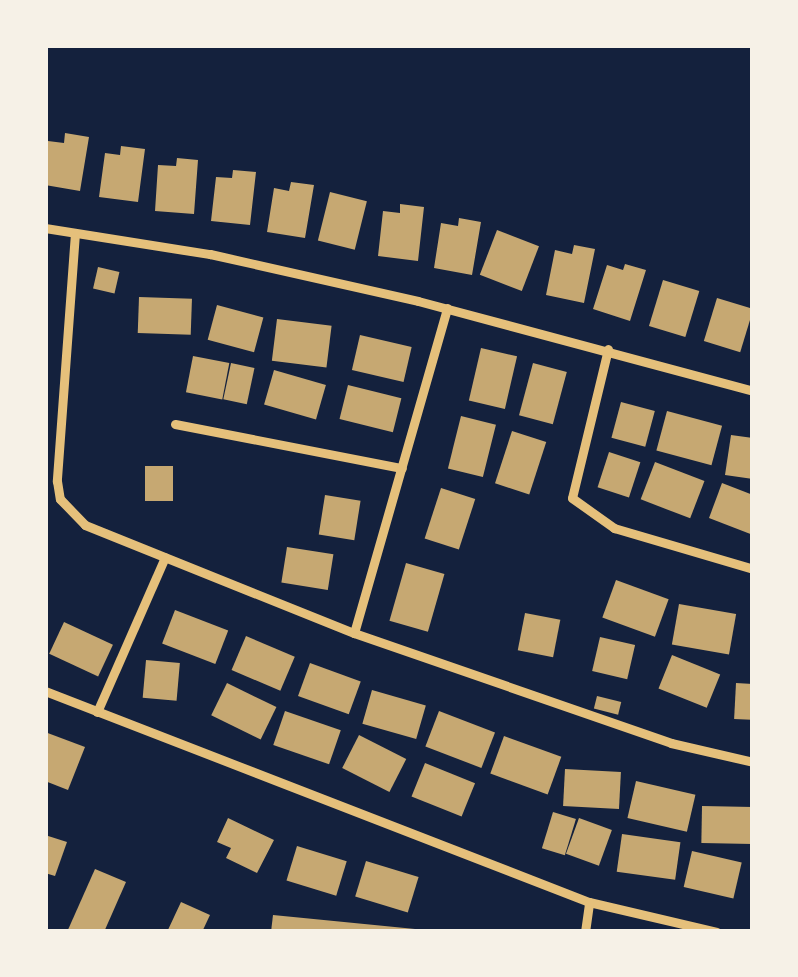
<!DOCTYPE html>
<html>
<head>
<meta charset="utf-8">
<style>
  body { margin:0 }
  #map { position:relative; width:798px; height:977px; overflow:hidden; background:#14213d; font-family:"Source Serif 4",serif }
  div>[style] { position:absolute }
  .building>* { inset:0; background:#c6a872; transform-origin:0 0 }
  .minor>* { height:9px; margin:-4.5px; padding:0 4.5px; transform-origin:4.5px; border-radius:4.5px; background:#e5c07b }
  span { translate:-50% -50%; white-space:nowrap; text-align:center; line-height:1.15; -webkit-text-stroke:8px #f6f1e7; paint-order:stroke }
  .frame { position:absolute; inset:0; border:48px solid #f6f1e7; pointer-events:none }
</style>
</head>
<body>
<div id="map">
  <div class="building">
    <div style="clip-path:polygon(65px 133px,89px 137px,80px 191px,45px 185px,48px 141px,64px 143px)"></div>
    <div style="clip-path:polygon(121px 146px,145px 149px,138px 202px,99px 197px,105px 153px,120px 155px)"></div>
    <div style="clip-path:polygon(177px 158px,198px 160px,194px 214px,155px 211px,158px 165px,176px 166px)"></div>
    <div style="clip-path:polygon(233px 170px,256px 172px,250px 225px,211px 221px,216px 177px,232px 178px)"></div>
    <div style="clip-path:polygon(291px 182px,314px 185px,305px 238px,267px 232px,274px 188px,289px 191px)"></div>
    <div style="left:330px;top:192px;width:38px;height:50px;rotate:14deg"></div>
    <div style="clip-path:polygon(400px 204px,424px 207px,418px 261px,378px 256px,383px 211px,400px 213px)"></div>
    <div style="clip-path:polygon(459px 218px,481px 222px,472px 275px,434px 268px,441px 223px,458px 226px)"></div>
    <div style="left:497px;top:230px;width:45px;height:48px;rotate:21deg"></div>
    <div style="clip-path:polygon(574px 245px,595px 249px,584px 303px,546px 295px,555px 250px,572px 254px)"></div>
    <div style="clip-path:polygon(625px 264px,646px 270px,630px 321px,593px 309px,607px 265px,623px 270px)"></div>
    <div style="left:98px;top:267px;width:22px;height:22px;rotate:13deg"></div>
    <div style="left:663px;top:280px;width:38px;height:48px;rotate:17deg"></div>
    <div style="left:139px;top:297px;width:53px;height:36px;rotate:2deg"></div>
    <div style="left:717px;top:298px;width:38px;height:45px;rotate:17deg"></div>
    <div style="left:217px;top:305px;width:48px;height:36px;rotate:15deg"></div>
    <div style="left:277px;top:319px;width:55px;height:42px;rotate:7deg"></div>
    <div style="left:360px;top:335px;width:53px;height:36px;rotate:13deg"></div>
    <div style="left:481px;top:348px;width:37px;height:54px;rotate:13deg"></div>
    <div style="left:193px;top:356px;width:37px;height:37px;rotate:11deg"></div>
    <div style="left:231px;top:363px;width:24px;height:37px;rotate:12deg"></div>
    <div style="left:533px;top:363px;width:35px;height:54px;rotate:15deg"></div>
    <div style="left:274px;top:370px;width:54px;height:36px;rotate:16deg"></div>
    <div style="left:348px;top:385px;width:55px;height:35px;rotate:14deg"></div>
    <div style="left:621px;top:402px;width:35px;height:37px;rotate:15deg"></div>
    <div style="left:667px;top:411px;width:57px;height:41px;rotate:15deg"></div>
    <div style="left:461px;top:416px;width:36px;height:54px;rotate:14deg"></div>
    <div style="left:512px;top:431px;width:36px;height:55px;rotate:18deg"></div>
    <div style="clip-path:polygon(731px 435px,753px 438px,753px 479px,725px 475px)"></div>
    <div style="left:609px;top:452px;width:33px;height:37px;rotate:18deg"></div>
    <div style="left:655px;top:462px;width:53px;height:40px;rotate:21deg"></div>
    <div style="left:145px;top:466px;width:28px;height:35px"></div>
    <div style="clip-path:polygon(722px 483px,753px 495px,753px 535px,709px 518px)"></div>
    <div style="left:441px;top:488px;width:36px;height:53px;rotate:18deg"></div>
    <div style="left:325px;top:495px;width:36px;height:40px;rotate:9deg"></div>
    <div style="left:287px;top:547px;width:47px;height:36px;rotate:9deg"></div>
    <div style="left:406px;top:563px;width:40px;height:60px;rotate:16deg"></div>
    <div style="left:616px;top:580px;width:56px;height:40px;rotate:20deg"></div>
    <div style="left:679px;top:604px;width:58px;height:41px;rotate:10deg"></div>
    <div style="left:175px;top:610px;width:57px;height:36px;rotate:21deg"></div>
    <div style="left:525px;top:613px;width:36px;height:38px;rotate:11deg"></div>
    <div style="left:64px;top:622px;width:54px;height:35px;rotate:25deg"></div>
    <div style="left:246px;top:636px;width:53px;height:37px;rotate:23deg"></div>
    <div style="left:600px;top:637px;width:36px;height:35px;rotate:13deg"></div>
    <div style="left:672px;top:655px;width:52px;height:36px;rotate:22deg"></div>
    <div style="left:146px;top:660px;width:34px;height:38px;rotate:5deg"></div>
    <div style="left:310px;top:663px;width:54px;height:35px;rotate:20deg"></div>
    <div style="left:227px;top:683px;width:55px;height:36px;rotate:26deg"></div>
    <div style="left:736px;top:683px;width:17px;height:36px;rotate:3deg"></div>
    <div style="left:372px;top:690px;width:56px;height:35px;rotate:16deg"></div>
    <div style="left:597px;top:696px;width:25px;height:13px;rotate:14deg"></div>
    <div style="left:285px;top:711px;width:59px;height:36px;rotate:19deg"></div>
    <div style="left:439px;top:711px;width:60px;height:38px;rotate:21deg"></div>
    <div style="clip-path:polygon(45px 732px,85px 747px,68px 790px,45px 781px)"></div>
    <div style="left:359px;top:735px;width:53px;height:37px;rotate:27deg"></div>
    <div style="left:504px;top:736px;width:61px;height:40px;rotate:20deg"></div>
    <div style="left:425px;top:763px;width:54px;height:36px;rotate:22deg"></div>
    <div style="left:565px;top:769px;width:56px;height:37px;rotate:3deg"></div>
    <div style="left:636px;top:781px;width:61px;height:38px;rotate:13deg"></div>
    <div style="left:702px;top:806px;width:51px;height:37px;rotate:1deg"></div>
    <div style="left:553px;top:812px;width:24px;height:38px;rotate:17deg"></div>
    <div style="clip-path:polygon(228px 818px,274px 840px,257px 873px,226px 858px,231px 848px,217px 842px)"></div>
    <div style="left:579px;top:818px;width:35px;height:38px;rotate:20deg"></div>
    <div style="left:622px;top:834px;width:59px;height:38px;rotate:8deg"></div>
    <div style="clip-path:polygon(45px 835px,67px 842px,55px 876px,45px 873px)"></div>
    <div style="left:297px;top:846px;width:52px;height:36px;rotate:17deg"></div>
    <div style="left:692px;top:851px;width:51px;height:37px;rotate:13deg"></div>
    <div style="left:366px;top:861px;width:55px;height:37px;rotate:17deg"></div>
    <div style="clip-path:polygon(95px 869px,126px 882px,104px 932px,67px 932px)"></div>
    <div style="clip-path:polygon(181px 902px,210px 915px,202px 932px,167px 932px)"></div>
    <div style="clip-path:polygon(273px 915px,415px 929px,415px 932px,271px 932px)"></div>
  </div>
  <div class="minor">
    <div style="left:45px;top:228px;width:167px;rotate:9deg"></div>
    <div style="left:210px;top:254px;width:213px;rotate:12.7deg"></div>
    <div style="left:418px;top:301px;width:347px;rotate:15deg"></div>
    <div style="left:75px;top:233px;width:249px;rotate:94.2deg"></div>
    <div style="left:57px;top:481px;width:18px;rotate:81deg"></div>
    <div style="left:60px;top:499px;width:36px;rotate:46deg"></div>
    <div style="left:85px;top:525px;width:290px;rotate:21.9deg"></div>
    <div style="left:354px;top:633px;width:336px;rotate:19.1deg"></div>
    <div style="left:671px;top:743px;width:84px;rotate:13deg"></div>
    <div style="left:608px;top:349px;width:153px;rotate:103.6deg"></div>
    <div style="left:572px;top:498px;width:52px;rotate:35.5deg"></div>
    <div style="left:614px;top:528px;width:145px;rotate:16.4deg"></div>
    <div style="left:175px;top:424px;width:231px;rotate:11deg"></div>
    <div style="left:354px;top:633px;width:338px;rotate:-74deg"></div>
    <div style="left:45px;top:691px;width:583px;rotate:21.2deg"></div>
    <div style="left:589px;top:902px;width:131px;rotate:13.2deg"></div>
    <div style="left:97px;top:712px;width:169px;rotate:-66.3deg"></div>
    <div style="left:585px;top:932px;width:30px;rotate:-82deg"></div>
  </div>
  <div class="frame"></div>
</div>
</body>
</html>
